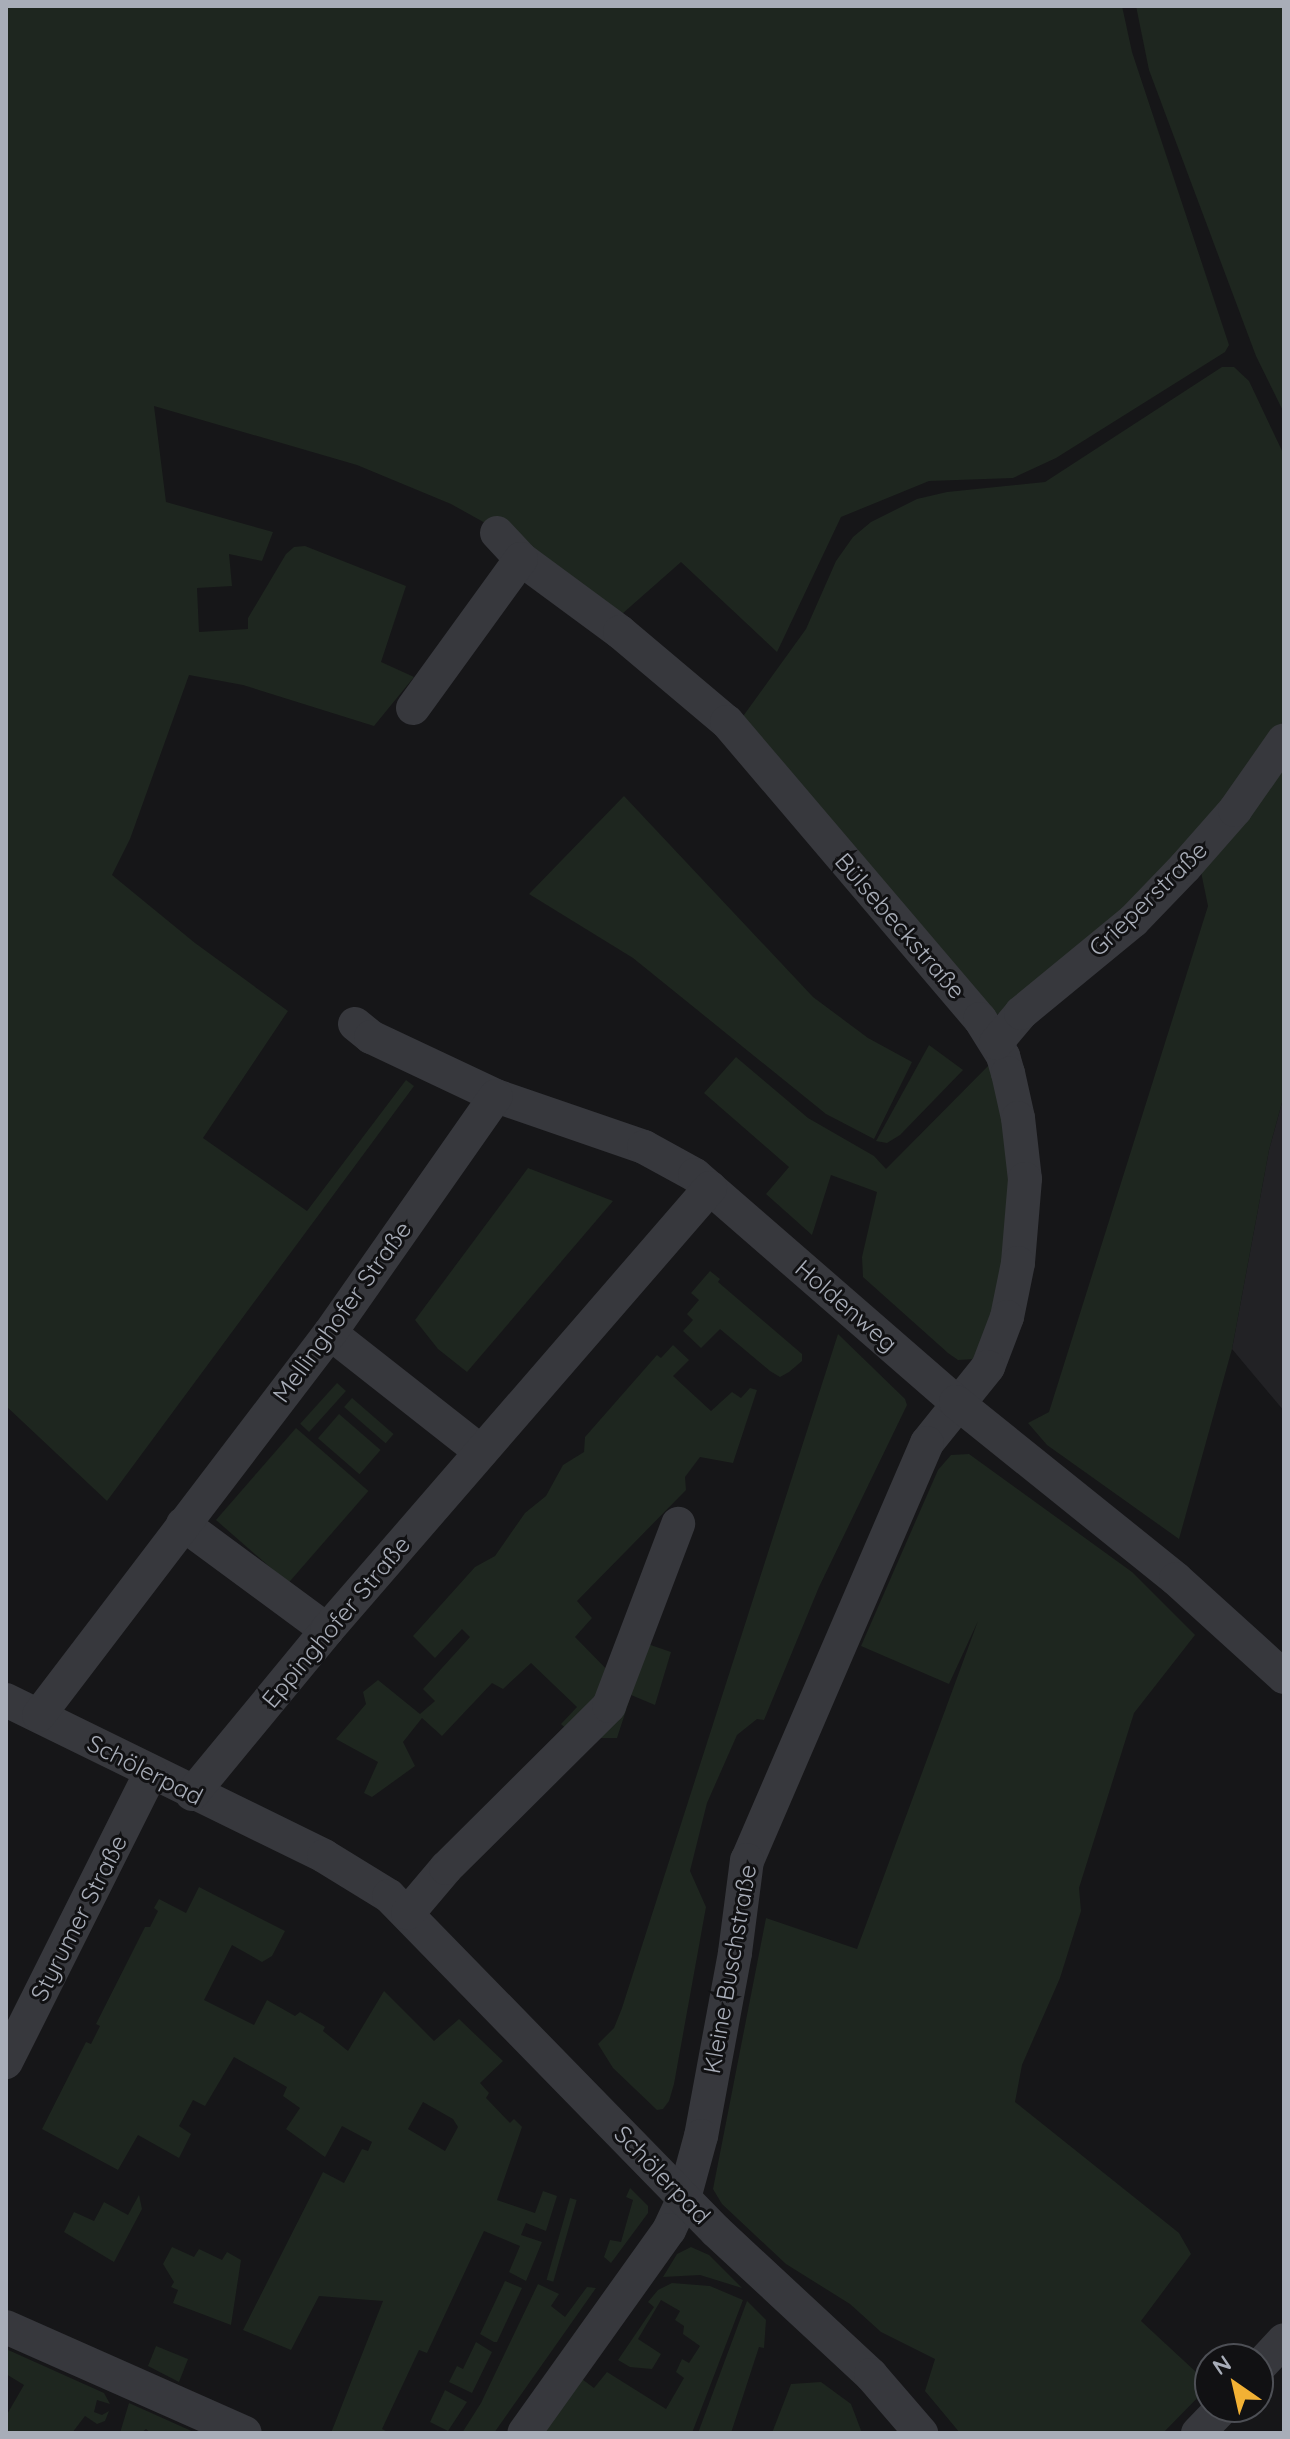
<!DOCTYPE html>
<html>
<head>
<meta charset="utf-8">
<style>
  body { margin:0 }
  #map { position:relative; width:1290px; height:2439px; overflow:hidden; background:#161618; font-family:Quicksand,sans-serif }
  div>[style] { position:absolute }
  .built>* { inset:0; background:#222225 }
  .green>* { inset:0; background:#1e261f; transform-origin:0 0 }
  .minor>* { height:34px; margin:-17px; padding:0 17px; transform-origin:17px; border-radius:17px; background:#37383d }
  span { translate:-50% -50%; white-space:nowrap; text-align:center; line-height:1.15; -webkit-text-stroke:6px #111113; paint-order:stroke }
  .street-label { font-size:24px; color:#a8adb8 }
  .frame { position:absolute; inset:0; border:8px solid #a8adb8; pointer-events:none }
  .north { position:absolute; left:1194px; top:2343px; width:80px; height:80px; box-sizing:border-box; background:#111113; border:2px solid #4d4f55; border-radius:50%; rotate:326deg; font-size:22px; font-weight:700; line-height:32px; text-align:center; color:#a8adb8 }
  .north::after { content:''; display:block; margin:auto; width:28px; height:36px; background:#f2b134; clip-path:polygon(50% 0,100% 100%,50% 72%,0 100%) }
</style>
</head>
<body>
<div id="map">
  <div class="built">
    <div style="clip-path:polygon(1284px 1095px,1284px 1411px,1232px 1349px,1269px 1150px)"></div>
  </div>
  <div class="green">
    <div style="clip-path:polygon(6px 6px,1122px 6px,1132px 52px,1229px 345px,1225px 352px,1056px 458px,1013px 478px,929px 481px,841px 517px,777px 652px,681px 562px,622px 614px,487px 524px,451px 504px,357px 465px,154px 406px,166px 502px,273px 532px,262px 561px,229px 554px,232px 586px,197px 588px,199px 632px,248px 629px,248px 618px,286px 554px,294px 547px,305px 546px,406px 586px,381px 662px,414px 677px,374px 726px,243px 685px,189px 675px,130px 839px,112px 875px,195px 943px,288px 1011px,203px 1138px,307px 1211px,406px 1080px,414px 1086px,107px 1501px,6px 1406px)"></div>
    <div style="clip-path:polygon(1136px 6px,1284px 6px,1284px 413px,1256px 356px,1149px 70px)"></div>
    <div style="clip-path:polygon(1222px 367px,1234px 367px,1249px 381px,1284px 455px,1284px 719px,1256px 766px,1166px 873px,1008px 1010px,995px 1015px,741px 719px,806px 629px,836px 561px,853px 537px,871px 522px,917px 499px,947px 492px,1045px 482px)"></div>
    <div style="clip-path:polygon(1284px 757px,1284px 1095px,1269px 1150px,1232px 1349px,1179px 1539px,1047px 1445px,1028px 1423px,1049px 1412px,1208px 906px,1200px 867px)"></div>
    <div style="clip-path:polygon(624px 796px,813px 997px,868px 1038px,912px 1062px,874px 1139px,826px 1114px,633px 958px,529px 894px)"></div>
    <div style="clip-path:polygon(929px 1045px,963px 1070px,900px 1135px,887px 1143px,876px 1141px)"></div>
    <div style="clip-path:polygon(736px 1057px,808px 1118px,874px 1156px,886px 1169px,990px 1064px,1011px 1157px,1008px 1240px,988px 1334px,975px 1359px,958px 1360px,948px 1353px,863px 1277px,862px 1257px,877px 1192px,831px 1175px,812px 1235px,766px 1194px,789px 1167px,704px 1093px)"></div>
    <div style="clip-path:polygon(528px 1168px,613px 1201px,467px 1372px,438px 1349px,415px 1320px)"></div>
    <div style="clip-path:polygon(710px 1271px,720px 1279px,718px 1282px,802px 1354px,802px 1361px,789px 1372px,780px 1377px,770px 1371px,720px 1329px,701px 1348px,683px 1331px,693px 1320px,687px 1314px,699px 1300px,691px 1293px)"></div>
    <div style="clip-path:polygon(838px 1334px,905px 1399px,907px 1405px,819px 1587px,764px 1720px,757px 1719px,737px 1735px,707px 1803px,690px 1871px,706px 1907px,674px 2084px,669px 2101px,663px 2109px,657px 2110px,613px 2068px,598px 2044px,614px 2028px,622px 2008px)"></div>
    <div style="clip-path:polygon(673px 1345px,689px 1360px,673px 1376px,711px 1411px,732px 1392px,741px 1398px,750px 1388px,757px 1390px,733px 1463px,700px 1457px,685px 1477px,686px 1490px,577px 1601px,592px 1618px,575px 1637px,622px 1685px,639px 1641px,671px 1652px,655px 1705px,631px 1695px,617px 1738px,576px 1738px,561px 1724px,577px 1707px,531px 1663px,503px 1689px,492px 1683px,442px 1736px,422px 1718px,403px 1742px,415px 1766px,372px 1797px,364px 1793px,378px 1762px,336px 1739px,366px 1704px,363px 1692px,378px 1680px,420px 1714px,435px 1701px,423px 1689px,470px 1637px,462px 1629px,435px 1658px,413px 1636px,475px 1567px,495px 1556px,525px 1513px,546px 1496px,563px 1465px,584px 1452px,585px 1437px,657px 1355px,661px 1358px)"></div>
    <div style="left:337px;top:1383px;width:12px;height:55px;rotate:42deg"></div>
    <div style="left:352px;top:1398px;width:55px;height:12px;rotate:41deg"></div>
    <div style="left:339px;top:1414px;width:55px;height:32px;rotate:41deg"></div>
    <div style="left:296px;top:1428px;width:96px;height:122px;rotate:41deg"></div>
    <div style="clip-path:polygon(969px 1454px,1132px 1572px,1195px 1635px,1134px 1713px,1079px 1888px,1081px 1911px,1060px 1978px,1022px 2065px,1015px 2102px,1179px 2233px,1191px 2254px,1141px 2321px,1210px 2385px,1163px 2433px,960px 2433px,925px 2391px,935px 2359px,881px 2332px,850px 2304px,786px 2264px,722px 2204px,713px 2189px,766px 1918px,857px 1949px,978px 1621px,949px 1684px,861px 1646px,938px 1470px,951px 1455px)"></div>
    <div style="clip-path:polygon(evenodd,199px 1887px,285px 1931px,272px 1956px,262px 1962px,232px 1945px,204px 2000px,254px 2025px,267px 2000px,295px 2016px,300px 2012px,325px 2027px,323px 2031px,348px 2051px,384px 1991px,434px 2041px,459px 2019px,503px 2061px,480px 2083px,489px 2093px,486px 2098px,510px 2123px,514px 2119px,522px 2127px,497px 2200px,535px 2213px,543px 2191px,557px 2196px,546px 2231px,526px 2223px,521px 2235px,542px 2242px,526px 2281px,509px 2272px,520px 2246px,484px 2231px,427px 2353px,419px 2350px,382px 2429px,390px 2433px,331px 2433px,383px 2301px,319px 2296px,291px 2350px,243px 2330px,323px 2172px,344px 2183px,362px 2149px,368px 2151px,372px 2142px,342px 2126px,325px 2157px,286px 2129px,300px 2108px,283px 2096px,287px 2087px,234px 2057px,205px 2106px,193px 2100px,179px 2126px,191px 2134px,179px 2158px,138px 2135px,118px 2170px,42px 2129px,86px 2042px,91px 2044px,100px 2026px,96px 2024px,145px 1927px,150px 1927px,158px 1911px,154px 1908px,159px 1899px,186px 1913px,199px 1887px,423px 2102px,453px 2119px,458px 2127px,445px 2151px,408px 2129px,423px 2102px)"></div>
    <div style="clip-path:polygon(630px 2188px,648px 2206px,648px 2213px,611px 2263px,604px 2257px,610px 2240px,621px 2242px,633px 2200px,626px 2197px)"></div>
    <div style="clip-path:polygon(139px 2195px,142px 2209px,114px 2262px,64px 2232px,74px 2212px,94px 2221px,104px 2202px,128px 2215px)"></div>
    <div style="left:570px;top:2198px;width:7px;height:85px;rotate:16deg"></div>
    <div style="clip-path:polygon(172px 2247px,194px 2257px,199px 2249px,222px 2260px,227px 2252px,241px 2260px,231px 2325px,173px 2303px,178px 2290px,171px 2287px,174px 2282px,163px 2264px)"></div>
    <div style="clip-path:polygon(691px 2247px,709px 2255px,742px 2288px,700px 2275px,663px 2277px,677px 2254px)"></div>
    <div style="clip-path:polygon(505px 2281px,522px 2288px,497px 2342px,494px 2342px,480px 2334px)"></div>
    <div style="clip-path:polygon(672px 2283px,710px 2286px,743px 2300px,692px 2433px,541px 2433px,582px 2379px,594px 2388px,607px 2372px,666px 2409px,684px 2378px,676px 2372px,682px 2359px,689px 2363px,700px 2346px,683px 2334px,684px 2326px,675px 2320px,680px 2311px,661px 2300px,638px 2339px,661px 2354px,652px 2369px,630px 2367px,618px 2360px,654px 2307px,648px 2302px,658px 2290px)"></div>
    <div style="clip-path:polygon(538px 2284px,559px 2294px,551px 2306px,565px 2317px,587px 2287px,596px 2288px,494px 2433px,462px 2433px,481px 2403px)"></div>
    <div style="clip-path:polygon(747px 2301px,766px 2320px,764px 2348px,759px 2347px,731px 2433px,698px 2433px)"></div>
    <div style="clip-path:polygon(476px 2342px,492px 2352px,472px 2393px,449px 2382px,457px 2366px,463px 2369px)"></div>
    <div style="clip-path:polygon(156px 2346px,188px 2359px,179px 2382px,148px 2366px)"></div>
    <div style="clip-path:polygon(6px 2349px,104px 2393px,110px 2404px,97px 2400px,94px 2412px,102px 2415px,109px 2411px,105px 2421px,97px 2424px,85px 2416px,72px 2433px,6px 2433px,6px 2416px,24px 2385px,6px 2374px)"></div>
    <div style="clip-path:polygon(821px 2382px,851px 2404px,862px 2433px,772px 2433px,791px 2384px)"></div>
    <div style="clip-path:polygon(445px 2390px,467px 2402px,448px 2431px,430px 2422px)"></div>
    <div style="clip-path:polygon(129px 2403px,196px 2433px,151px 2433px,146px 2429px,141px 2433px,120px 2433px)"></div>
  </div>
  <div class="minor">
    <div style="left:497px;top:533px;width:35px;rotate:47deg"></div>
    <div style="left:521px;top:559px;width:123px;rotate:36.4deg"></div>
    <div style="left:620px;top:632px;width:140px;rotate:40.1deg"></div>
    <div style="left:727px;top:722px;width:390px;rotate:49.6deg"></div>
    <div style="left:980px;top:1019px;width:44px;rotate:58.1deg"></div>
    <div style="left:1003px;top:1056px;width:18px;rotate:74deg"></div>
    <div style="left:1008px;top:1073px;width:46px;rotate:77.5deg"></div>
    <div style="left:1018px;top:1118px;width:61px;rotate:83.5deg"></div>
    <div style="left:1025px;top:1179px;width:84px;rotate:94.8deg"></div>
    <div style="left:1018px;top:1263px;width:55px;rotate:101.5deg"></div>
    <div style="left:1007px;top:1317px;width:53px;rotate:110.8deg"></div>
    <div style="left:988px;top:1367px;width:97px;rotate:128.8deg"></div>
    <div style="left:927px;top:1443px;width:454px;rotate:113.3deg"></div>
    <div style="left:747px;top:1860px;width:94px;rotate:97.4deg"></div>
    <div style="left:735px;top:1953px;width:186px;rotate:100.5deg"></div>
    <div style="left:701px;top:2136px;width:64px;rotate:105.3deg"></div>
    <div style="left:684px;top:2198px;width:35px;rotate:115deg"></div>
    <div style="left:669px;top:2230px;width:249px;rotate:125.5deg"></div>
    <div style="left:413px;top:708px;width:184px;rotate:-54.1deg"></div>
    <div style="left:355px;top:1024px;width:21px;rotate:39deg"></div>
    <div style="left:371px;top:1037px;width:138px;rotate:25.3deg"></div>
    <div style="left:496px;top:1096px;width:157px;rotate:19deg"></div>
    <div style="left:644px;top:1147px;width:58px;rotate:28.8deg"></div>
    <div style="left:695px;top:1175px;width:346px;rotate:41deg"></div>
    <div style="left:956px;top:1402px;width:282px;rotate:38.8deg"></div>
    <div style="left:1176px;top:1579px;width:146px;rotate:42.2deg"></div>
    <div style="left:996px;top:1043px;width:39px;rotate:-50deg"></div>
    <div style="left:1021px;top:1013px;width:145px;rotate:-39.4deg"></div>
    <div style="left:1133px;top:921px;width:75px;rotate:-46.1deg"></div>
    <div style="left:1185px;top:867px;width:76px;rotate:-48.7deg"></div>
    <div style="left:1235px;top:810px;width:85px;rotate:-55deg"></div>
    <div style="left:330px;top:1333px;width:192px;rotate:38.2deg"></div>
    <div style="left:183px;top:1524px;width:179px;rotate:36.4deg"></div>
    <div style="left:6px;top:1700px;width:354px;rotate:26.1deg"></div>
    <div style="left:324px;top:1856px;width:76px;rotate:31.6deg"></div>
    <div style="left:389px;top:1896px;width:468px;rotate:45.7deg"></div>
    <div style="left:716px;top:2231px;width:212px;rotate:42.9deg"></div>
    <div style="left:871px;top:2375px;width:77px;rotate:49.2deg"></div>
    <div style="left:39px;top:1715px;width:480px;rotate:-52.7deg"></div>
    <div style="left:330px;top:1333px;width:289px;rotate:-55deg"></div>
    <div style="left:192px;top:1794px;width:212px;rotate:-50.5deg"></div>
    <div style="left:327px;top:1630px;width:585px;rotate:-49.09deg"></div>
    <div style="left:408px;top:1913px;width:59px;rotate:-49.8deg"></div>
    <div style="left:446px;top:1868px;width:230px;rotate:-44.8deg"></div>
    <div style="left:609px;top:1706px;width:195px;rotate:-69.2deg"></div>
    <div style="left:6px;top:2062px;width:323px;rotate:-63.4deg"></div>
    <div style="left:6px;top:2327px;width:261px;rotate:23.9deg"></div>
    <div style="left:1258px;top:2368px;width:38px;rotate:-47deg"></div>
    <div style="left:1198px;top:2433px;width:36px;rotate:-46deg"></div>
  </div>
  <div class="street-label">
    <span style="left:1148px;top:899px;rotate:-44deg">Grieperstraße</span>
    <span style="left:900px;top:926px;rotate:49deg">Bülsebeckstraße</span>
    <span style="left:846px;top:1306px;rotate:41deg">Holdenweg</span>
    <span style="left:342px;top:1312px;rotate:-54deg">Mellinghofer Straße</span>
    <span style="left:336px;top:1622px;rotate:-50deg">Eppinghofer Straße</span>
    <span style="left:145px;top:1770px;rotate:27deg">Schölerpad</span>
    <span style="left:79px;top:1918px;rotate:-63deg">Styrumer Straße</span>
    <span style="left:730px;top:1969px;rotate:-80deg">Kleine Buschstraße</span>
    <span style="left:662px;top:2175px;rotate:46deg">Schölerpad</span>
  </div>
  <div class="frame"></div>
  <div class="north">N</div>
</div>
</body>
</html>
